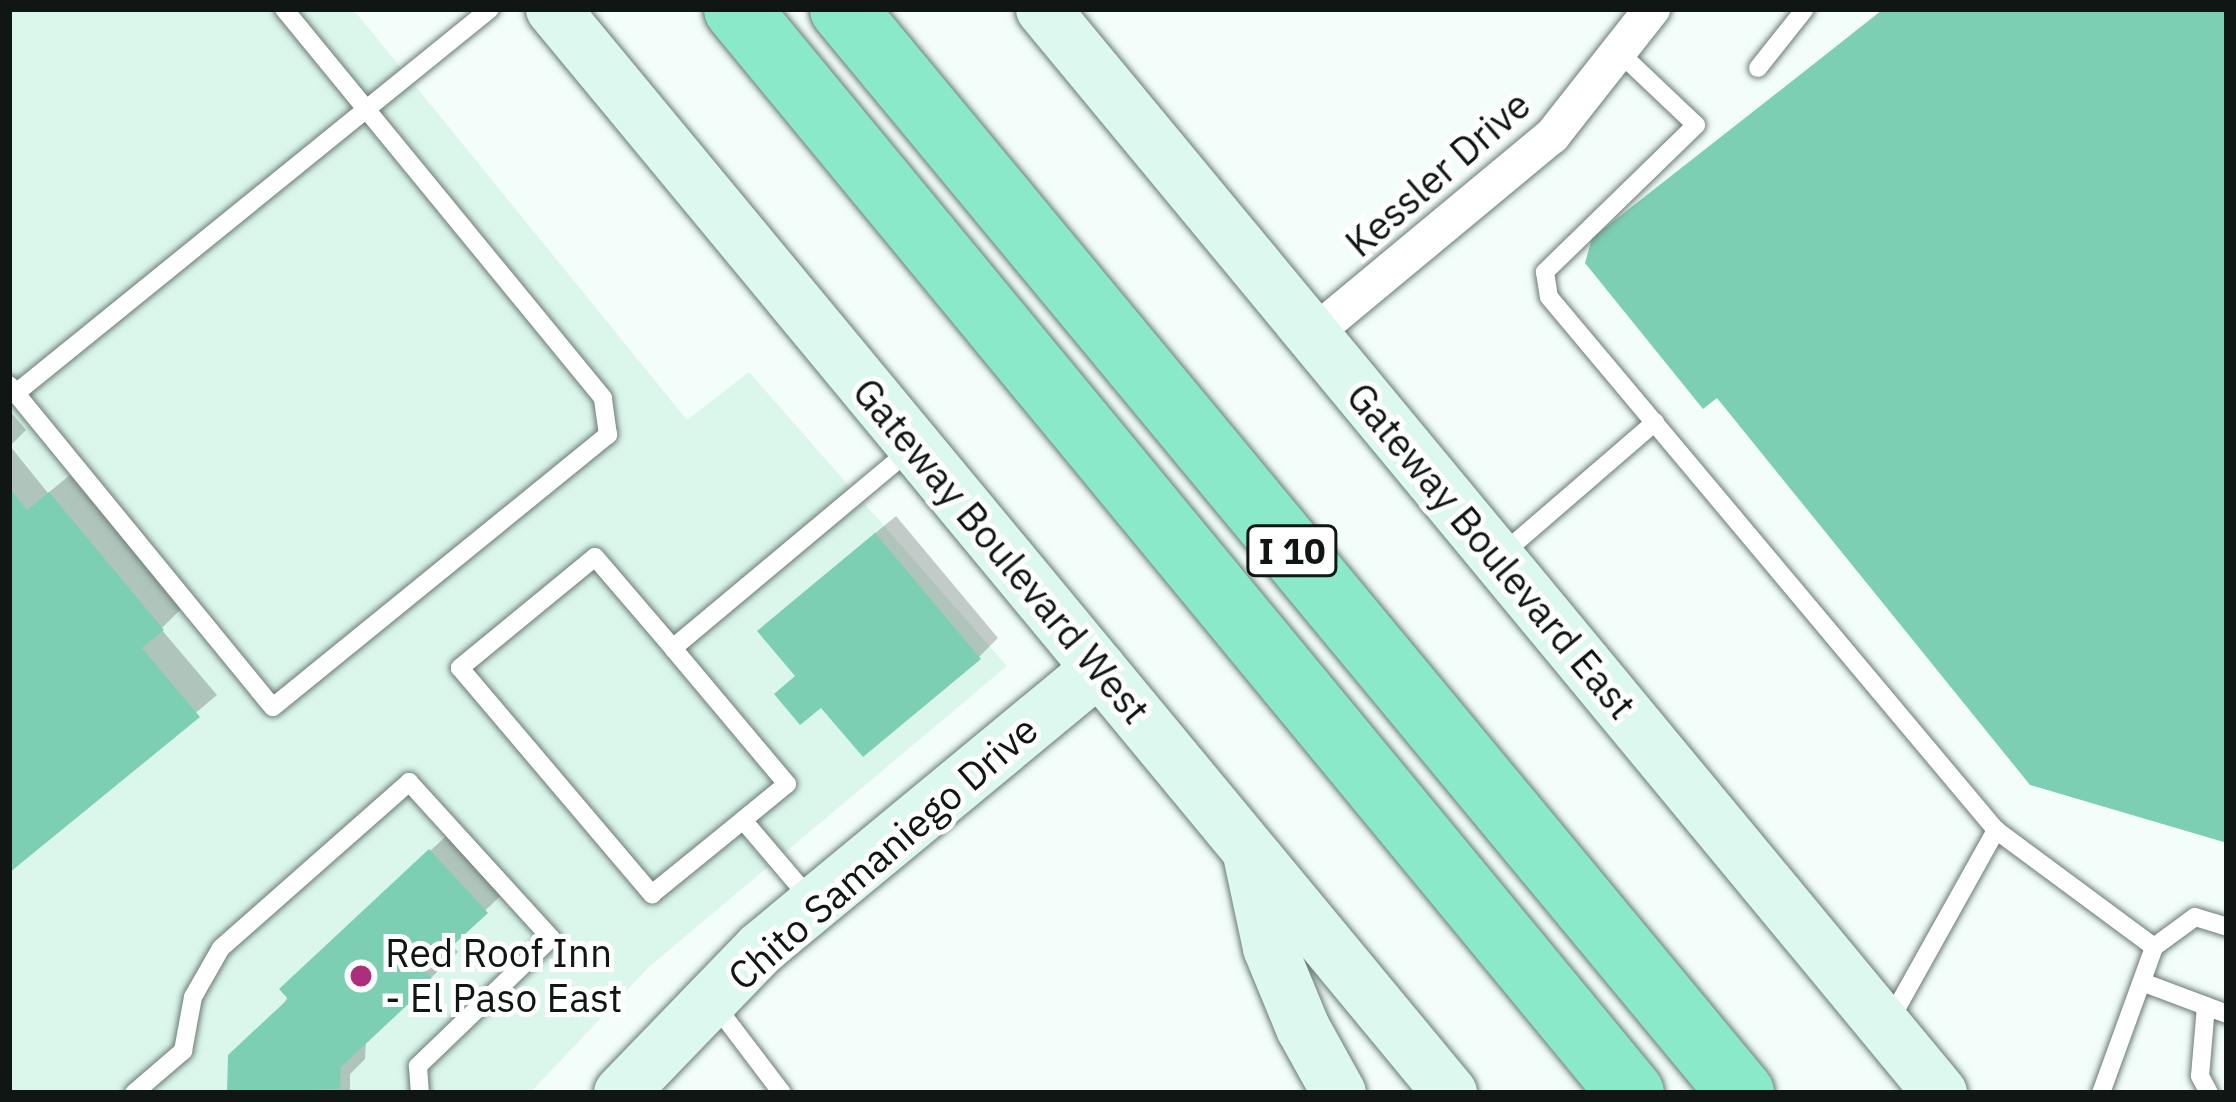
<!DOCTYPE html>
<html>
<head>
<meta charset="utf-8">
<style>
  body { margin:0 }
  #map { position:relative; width:2236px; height:1102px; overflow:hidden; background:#f3fefa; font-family:"IBM Plex Sans",sans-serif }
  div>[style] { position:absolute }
  .built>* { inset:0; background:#dbf7ec }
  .shadow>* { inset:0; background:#0003 }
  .building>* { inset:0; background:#7dcfb3 }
  .roads { filter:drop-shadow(0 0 3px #6b7c75) drop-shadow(0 0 3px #6b7c75) }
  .lane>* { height:18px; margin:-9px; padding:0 9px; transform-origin:9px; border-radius:9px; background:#fff }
  .street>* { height:36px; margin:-18px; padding:0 18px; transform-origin:18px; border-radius:18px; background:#fff }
  .secondary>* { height:54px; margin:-27px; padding:0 27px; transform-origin:27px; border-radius:27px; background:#dcf8ef }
  .highway>* { height:66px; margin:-33px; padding:0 33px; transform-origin:33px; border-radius:33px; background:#8ae9c9 }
  .dots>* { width:33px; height:33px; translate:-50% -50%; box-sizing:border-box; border:6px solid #fff; border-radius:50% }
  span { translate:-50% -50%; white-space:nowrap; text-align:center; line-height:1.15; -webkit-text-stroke:10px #fff; paint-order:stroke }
  .shield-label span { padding:3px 9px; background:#fff; border:3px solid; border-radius:9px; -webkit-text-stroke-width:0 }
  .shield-label { font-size:36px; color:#0f1613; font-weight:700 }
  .street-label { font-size:39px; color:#0f1613 }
  .poi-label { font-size:39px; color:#0f1613 }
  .left { translate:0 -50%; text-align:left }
  .frame { position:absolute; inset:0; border:12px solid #0f1613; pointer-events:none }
</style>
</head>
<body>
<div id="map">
  <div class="built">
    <div style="clip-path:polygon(9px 9px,353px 9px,687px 420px,749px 372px,1007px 666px,649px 967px,530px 1093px,9px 1093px)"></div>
  </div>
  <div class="shadow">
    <div style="clip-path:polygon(1883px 9px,2227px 9px,2227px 840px,1594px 239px)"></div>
    <div style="clip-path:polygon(9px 410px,26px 430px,10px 446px,48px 493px,70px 475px,181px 609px,161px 629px,217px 695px,9px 869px)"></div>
    <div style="clip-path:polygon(896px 516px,998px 638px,979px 657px,797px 675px,780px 612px)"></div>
    <div style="clip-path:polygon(457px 826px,512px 885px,450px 944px,458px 952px,366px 1040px,365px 1059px,350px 1074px,350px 1090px,228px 1093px,309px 963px)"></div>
  </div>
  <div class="building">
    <div style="clip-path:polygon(1884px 9px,2227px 9px,2227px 843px,2030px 785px,1717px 398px,1703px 409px,1585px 263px,1592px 238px)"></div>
    <div style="clip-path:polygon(9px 487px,27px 510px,49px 492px,164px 630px,142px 648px,200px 717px,9px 873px)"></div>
    <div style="clip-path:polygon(875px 533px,981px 659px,863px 757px,821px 708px,800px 725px,774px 694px,795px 676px,757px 631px)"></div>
    <div style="clip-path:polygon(429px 849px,488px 913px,425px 971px,434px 980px,341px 1067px,340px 1089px,227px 1093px,228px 1055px,288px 999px,279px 989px)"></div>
  </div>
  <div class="roads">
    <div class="lane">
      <div style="left:1619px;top:52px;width:106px;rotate:43.5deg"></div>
      <div style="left:1696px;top:125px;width:211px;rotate:135.8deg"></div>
      <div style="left:1545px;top:272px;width:25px;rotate:81deg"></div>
      <div style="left:1549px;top:297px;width:696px;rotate:50.02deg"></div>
      <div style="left:1996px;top:830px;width:197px;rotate:36.5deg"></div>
      <div style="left:1758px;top:68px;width:75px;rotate:-51.5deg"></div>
      <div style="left:9px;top:385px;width:416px;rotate:50.7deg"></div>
      <div style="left:273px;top:707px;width:432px;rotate:-39.1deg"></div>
      <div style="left:608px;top:435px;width:37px;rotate:-98deg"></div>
      <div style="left:603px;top:398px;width:503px;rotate:-129.35deg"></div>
      <div style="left:16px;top:393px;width:610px;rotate:-39.01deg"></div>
      <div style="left:1500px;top:556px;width:205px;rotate:-40.8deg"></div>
      <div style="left:673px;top:648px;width:120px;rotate:-130.6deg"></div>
      <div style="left:595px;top:557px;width:175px;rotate:140.6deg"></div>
      <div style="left:460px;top:668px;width:297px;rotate:49.7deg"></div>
      <div style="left:652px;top:894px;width:117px;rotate:-39.1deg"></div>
      <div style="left:811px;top:900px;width:105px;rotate:-130.4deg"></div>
      <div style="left:743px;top:820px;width:57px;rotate:-39.3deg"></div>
      <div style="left:787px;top:784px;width:177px;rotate:-130deg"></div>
      <div style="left:673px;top:648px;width:310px;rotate:-39.9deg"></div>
      <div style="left:2142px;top:982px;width:91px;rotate:20.6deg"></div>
      <div style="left:716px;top:1006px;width:109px;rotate:52.8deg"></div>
      <div style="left:2206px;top:1006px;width:70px;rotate:94.9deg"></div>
      <div style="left:2200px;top:1076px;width:19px;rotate:62deg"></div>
      <div style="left:1890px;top:1020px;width:218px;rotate:-60.8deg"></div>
      <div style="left:134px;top:1093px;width:65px;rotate:-40.6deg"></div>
      <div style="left:183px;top:1051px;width:55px;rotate:-79.5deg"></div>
      <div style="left:193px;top:997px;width:56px;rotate:-60.3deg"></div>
      <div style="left:221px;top:948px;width:251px;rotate:-41.4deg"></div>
      <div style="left:409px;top:782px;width:211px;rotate:47.7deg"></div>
      <div style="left:551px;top:938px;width:185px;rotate:136.1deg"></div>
      <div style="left:418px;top:1066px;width:27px;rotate:86deg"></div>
      <div style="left:2101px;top:1093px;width:155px;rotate:-70deg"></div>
      <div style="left:2154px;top:947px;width:51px;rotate:-36.2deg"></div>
      <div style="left:2195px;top:917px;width:34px;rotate:17deg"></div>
    </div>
    <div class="street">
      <div style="left:1312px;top:335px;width:312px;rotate:-39.7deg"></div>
      <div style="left:1552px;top:136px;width:162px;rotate:-51.8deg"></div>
    </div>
    <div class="secondary">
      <div style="left:553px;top:9px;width:1407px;rotate:50.39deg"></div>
      <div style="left:1043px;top:9px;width:1407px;rotate:50.39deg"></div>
      <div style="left:1251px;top:859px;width:91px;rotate:77.9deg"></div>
      <div style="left:1270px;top:948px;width:87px;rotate:67.6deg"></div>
      <div style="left:1303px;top:1028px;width:74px;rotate:61deg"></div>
      <div style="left:621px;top:1093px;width:200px;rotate:-46deg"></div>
      <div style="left:760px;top:949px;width:440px;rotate:-39.6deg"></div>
    </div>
    <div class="highway">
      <div style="left:737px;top:9px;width:1405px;rotate:50.49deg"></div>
      <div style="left:843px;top:9px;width:1408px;rotate:50.36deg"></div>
    </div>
  </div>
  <div class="dots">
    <div style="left:361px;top:976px;background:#ac2e7d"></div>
  </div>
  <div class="shield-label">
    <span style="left:1292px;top:551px">I 10</span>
  </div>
  <div class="street-label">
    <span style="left:1438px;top:174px;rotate:-41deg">Kessler Drive</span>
    <span style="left:1001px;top:551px;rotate:50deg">Gateway Boulevard West</span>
    <span style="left:1491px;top:551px;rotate:50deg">Gateway Boulevard East</span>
    <span style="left:883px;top:853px;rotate:-41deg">Chito Samaniego Drive</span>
  </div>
  <div class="poi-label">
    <span class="left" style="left:385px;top:976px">Red Roof Inn<br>- El Paso East</span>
  </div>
  <div class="frame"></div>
</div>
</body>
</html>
